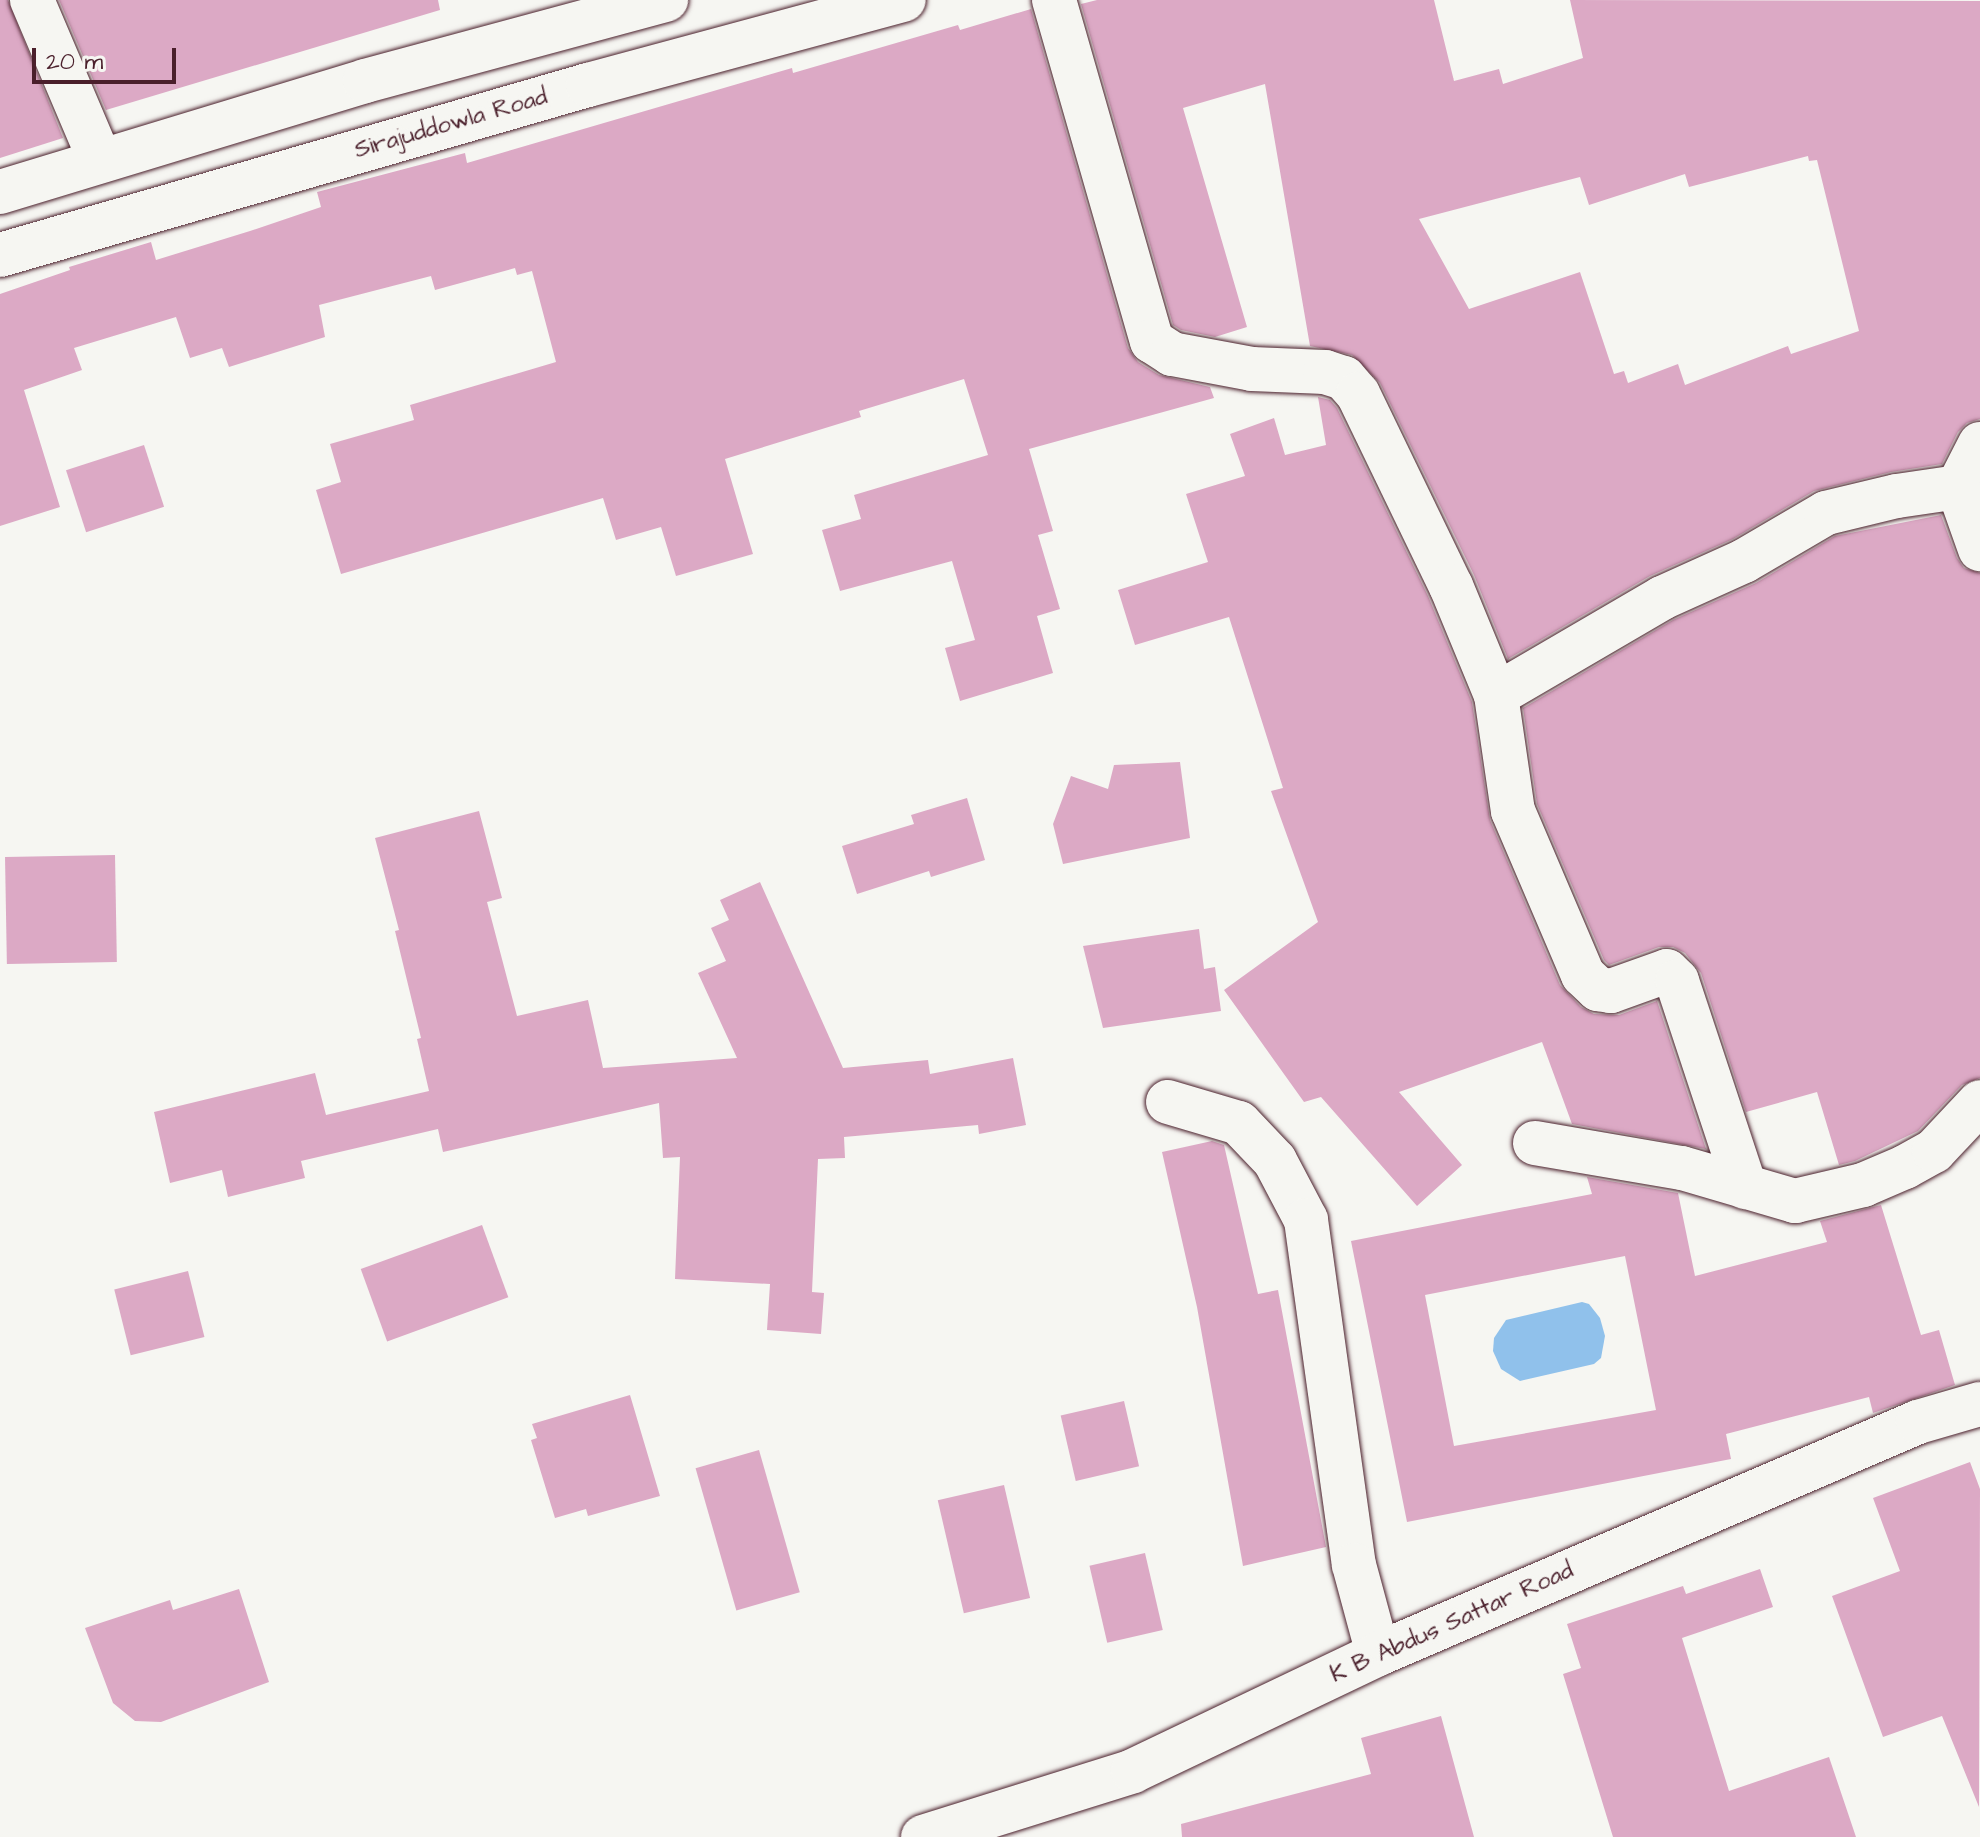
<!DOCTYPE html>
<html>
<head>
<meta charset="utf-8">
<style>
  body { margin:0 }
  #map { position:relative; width:1980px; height:1837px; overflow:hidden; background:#f6f6f2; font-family:"Architects Daughter",sans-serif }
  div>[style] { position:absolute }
  .water>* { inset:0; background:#90c1eb }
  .building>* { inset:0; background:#dca9c5; transform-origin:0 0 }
  .roads { filter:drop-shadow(0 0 2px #4a1f2b) drop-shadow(0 0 2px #4a1f2b) }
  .minor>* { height:44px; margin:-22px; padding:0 22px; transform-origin:22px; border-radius:22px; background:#f6f6f2 }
  .major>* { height:44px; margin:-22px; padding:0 22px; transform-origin:22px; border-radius:22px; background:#f6f6f2 }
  span { translate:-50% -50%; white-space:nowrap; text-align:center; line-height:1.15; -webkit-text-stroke:8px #f6f6f2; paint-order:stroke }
  .street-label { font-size:24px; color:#4a1f2b }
  .scale { position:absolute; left:32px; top:48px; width:144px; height:36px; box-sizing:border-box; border:4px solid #4a1f2b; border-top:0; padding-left:10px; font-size:24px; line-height:28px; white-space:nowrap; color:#4a1f2b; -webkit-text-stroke:6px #f6f6f2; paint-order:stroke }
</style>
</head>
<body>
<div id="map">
  <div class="water">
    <div style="clip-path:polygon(1582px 1302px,1589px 1304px,1600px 1318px,1605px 1336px,1601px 1358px,1594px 1364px,1520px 1381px,1501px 1369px,1493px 1351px,1494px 1338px,1506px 1320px)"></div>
  </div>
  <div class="building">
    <div style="clip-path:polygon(0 0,8px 0,63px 138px,0 158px)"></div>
    <div style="clip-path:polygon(59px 0,438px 0,440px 10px,106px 110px)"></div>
    <div style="clip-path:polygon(evenodd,1097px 0,1434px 0,1454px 81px,1499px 69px,1503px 84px,1583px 58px,1570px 0,1980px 1px,1980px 419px,1967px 423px,1958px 432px,1942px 464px,1891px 472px,1814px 491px,1733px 539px,1650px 576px,1508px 659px,1474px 575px,1380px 383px,1352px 355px,1310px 346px,1265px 84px,1183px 108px,1247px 327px,1215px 337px,1181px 330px,1173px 325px,1081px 4px,1097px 0,1808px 156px,1809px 161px,1817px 160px,1859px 331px,1791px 354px,1788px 346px,1685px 385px,1678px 364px,1628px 383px,1624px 371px,1614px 374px,1580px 272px,1469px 309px,1419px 219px,1580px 177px,1589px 205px,1685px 174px,1689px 187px,1808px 156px)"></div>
    <div style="clip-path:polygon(1031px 9px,1128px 348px,1138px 362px,1159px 375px,1210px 387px,1214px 398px,1029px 449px,1053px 531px,1038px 535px,1060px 609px,1037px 616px,1053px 673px,960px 701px,945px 648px,975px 640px,952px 561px,840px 591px,822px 530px,861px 519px,854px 495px,988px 455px,964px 379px,859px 411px,861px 417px,725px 459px,753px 554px,676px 576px,661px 527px,616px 540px,603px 498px,341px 574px,316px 490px,341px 482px,330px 444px,414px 420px,410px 405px,556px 362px,532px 271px,517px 275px,515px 268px,435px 290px,431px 276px,319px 305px,325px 337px,229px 367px,222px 348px,190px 358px,176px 317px,74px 348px,82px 370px,24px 390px,60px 507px,0 526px,0 294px,70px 270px,69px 267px,151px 242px,156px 260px,250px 231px,321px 207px,317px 192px,465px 153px,467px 163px,792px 68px,793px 73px,958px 25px,960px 30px)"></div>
    <div style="clip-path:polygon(1318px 397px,1330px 400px,1337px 408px,1428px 596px,1472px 702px,1490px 820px,1560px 985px,1581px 1007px,1594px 1014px,1619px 1015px,1657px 1001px,1706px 1149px,1572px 1124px,1542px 1042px,1399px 1092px,1462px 1165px,1417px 1206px,1321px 1097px,1304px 1102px,1224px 990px,1318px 922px,1271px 791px,1283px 788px,1229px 617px,1135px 645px,1118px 590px,1208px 562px,1186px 494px,1245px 476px,1230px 434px,1274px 418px,1285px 455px,1326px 445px)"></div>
    <div style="left:144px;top:445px;width:65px;height:82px;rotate:72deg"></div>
    <div style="clip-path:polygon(1941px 515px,1957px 558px,1964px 568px,1980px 573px,1980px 1078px,1962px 1085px,1918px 1131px,1855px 1161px,1839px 1165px,1817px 1092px,1746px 1112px,1701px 973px,1685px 953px,1673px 947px,1659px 947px,1609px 965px,1604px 960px,1537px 804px,1523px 708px,1673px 620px,1756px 583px,1835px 536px)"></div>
    <div style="clip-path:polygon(1180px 762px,1190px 838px,1063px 864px,1053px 824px,1071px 776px,1108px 789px,1114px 765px)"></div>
    <div style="clip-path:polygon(967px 798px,985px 860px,931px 877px,929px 871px,857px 894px,842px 846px,914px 824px,911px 815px)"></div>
    <div style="clip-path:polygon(479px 811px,502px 898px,487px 902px,517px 1016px,588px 1000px,603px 1068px,737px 1058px,698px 973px,726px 961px,711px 928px,729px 920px,720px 900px,760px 882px,843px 1068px,928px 1060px,930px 1074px,1013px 1058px,1026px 1125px,979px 1134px,978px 1125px,844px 1137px,845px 1158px,818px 1159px,812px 1292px,824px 1293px,821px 1334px,767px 1330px,770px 1284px,675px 1279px,680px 1157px,663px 1158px,659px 1103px,443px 1152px,438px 1129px,301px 1161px,305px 1178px,228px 1197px,222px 1170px,170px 1183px,154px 1112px,315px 1073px,326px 1115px,429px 1091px,417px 1039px,421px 1038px,395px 931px,399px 930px,375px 838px)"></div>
    <div style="left:115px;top:855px;width:107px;height:110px;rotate:89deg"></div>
    <div style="clip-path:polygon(1199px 929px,1204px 969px,1215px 967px,1221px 1011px,1103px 1028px,1083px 946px)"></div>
    <div style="clip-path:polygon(1212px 1141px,1224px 1145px,1258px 1294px,1278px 1290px,1326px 1547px,1243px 1566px,1197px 1307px,1162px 1152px)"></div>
    <div style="clip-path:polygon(evenodd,1587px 1177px,1678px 1193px,1695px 1276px,1827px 1242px,1820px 1221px,1881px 1205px,1921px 1335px,1939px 1330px,1955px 1385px,1873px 1413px,1869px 1397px,1726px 1434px,1731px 1459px,1407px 1522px,1351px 1241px,1592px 1194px,1587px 1177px,1625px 1256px,1656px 1410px,1454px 1446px,1425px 1295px,1625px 1256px)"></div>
    <div style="left:482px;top:1225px;width:77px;height:129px;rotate:70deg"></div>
    <div style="left:188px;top:1271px;width:68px;height:76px;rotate:76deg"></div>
    <div style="clip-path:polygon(630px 1395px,660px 1496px,588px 1516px,586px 1509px,555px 1518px,531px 1440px,537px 1438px,532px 1424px)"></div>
    <div style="left:1124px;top:1401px;width:67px;height:65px;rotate:77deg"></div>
    <div style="left:759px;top:1450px;width:148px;height:66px;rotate:74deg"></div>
    <div style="clip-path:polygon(1970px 1462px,1980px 1489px,1979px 1807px,1942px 1716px,1883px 1737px,1832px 1596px,1900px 1571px,1873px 1498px)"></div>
    <div style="left:1004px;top:1485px;width:116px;height:68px;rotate:77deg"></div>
    <div style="left:1145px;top:1553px;width:79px;height:57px;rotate:77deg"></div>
    <div style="clip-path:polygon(1760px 1569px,1773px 1607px,1682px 1638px,1729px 1791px,1829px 1757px,1856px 1837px,1613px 1837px,1563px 1674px,1581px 1668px,1567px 1624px,1683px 1586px,1686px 1594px)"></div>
    <div style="clip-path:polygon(239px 1589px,269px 1682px,161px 1722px,135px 1721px,113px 1703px,85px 1628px,170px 1600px,173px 1610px)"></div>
    <div style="clip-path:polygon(1441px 1716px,1474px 1837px,1182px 1837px,1181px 1824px,1371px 1774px,1361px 1738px)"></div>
  </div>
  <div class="roads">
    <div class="minor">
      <div style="left:32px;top:0;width:174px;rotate:67deg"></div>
      <div style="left:1054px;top:0;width:355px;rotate:74deg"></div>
      <div style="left:1152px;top:341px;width:24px;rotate:33deg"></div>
      <div style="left:1172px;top:354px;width:81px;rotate:10.6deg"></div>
      <div style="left:1252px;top:369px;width:73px;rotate:2.4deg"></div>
      <div style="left:1325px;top:372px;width:20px;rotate:18deg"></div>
      <div style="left:1344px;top:378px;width:21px;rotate:49deg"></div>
      <div style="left:1358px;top:394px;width:213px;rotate:64.2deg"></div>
      <div style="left:1451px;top:586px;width:118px;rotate:67.6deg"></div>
      <div style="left:1496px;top:695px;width:117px;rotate:81.7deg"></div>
      <div style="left:1513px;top:811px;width:178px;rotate:66.9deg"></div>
      <div style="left:1583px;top:975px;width:21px;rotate:43deg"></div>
      <div style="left:1598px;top:989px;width:13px;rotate:9deg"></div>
      <div style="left:1611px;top:991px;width:59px;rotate:-19.7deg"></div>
      <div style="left:1667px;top:971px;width:14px;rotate:45deg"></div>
      <div style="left:1677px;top:981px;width:217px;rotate:71.7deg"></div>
      <div style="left:1980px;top:444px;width:48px;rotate:117.1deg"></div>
      <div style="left:1958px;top:487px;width:66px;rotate:70.5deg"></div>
      <div style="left:1496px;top:695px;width:192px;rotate:-30.3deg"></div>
      <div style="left:1662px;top:598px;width:90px;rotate:-24.3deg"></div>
      <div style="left:1744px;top:561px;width:95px;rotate:-30.3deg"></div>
      <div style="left:1826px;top:513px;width:73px;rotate:-13.5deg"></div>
      <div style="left:1897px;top:496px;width:62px;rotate:-8.4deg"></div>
      <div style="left:1168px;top:1102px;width:74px;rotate:16.5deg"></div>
      <div style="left:1239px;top:1123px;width:52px;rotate:46.5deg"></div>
      <div style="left:1275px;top:1161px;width:67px;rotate:62.3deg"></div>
      <div style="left:1306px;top:1220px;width:348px;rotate:82.1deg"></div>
      <div style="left:1354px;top:1565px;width:92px;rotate:74.9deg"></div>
      <div style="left:1535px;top:1143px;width:149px;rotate:9.7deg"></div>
      <div style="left:1682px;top:1168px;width:118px;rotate:16.3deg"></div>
      <div style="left:1795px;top:1201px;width:70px;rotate:-13.2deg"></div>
      <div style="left:1863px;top:1185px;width:46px;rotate:-23.2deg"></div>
      <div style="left:1905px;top:1167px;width:33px;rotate:-29deg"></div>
      <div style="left:1934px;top:1151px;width:67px;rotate:-46.8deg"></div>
      <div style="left:923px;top:1837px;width:220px;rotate:-17.4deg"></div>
      <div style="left:1133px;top:1771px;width:272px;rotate:-25.5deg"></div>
      <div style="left:1378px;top:1654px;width:588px;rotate:-23.25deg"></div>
      <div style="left:1918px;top:1422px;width:65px;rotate:-16.2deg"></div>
    </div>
    <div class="major">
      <div style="left:0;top:192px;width:382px;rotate:-16.9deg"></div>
      <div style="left:365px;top:81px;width:312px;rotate:-15.1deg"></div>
      <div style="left:0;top:255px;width:612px;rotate:-16.13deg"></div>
      <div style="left:588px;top:85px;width:327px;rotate:-15.1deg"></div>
    </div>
  </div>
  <div class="street-label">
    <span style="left:451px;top:124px;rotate:-16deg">Sirajuddowla Road</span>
    <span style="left:1452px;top:1623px;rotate:-24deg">K B Abdus Sattar Road</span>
  </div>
  <div class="scale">20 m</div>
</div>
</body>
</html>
